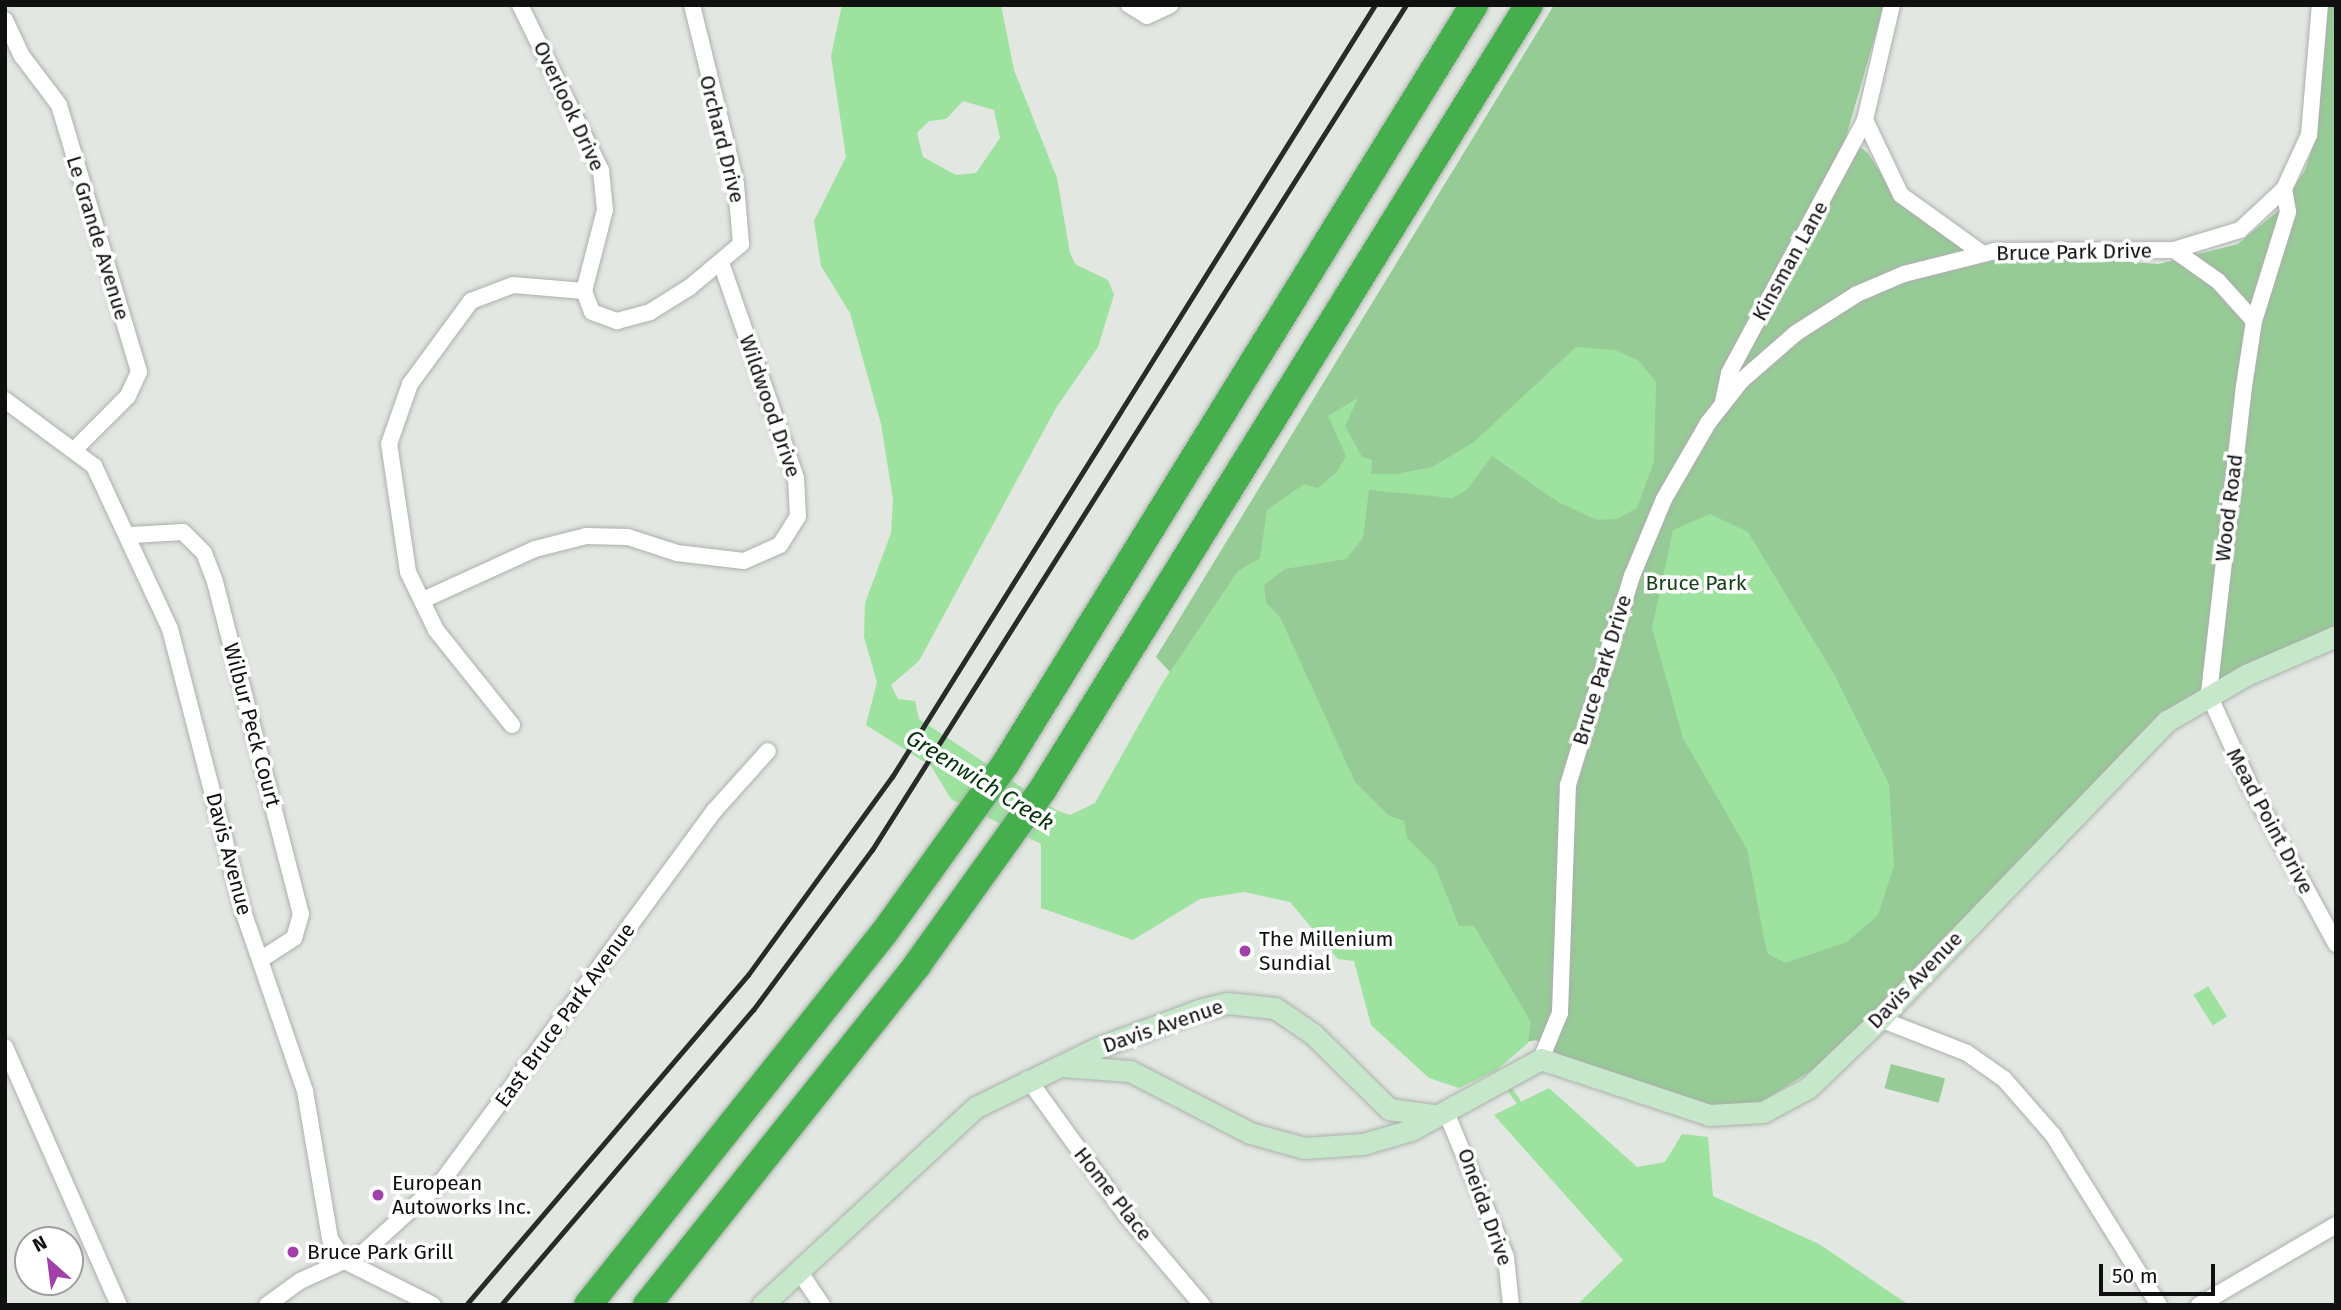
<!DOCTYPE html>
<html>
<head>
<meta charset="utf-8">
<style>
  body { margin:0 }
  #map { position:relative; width:2341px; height:1310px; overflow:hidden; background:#e2e7e2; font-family:"Fira Sans",sans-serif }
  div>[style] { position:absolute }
  .green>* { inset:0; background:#96cb96; transform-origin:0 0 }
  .water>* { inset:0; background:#9ee29f; transform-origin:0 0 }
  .stream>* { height:4.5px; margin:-2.25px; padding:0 2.25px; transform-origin:2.25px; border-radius:2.25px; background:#9ee29f }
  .roads { filter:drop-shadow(0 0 2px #abb0ab) drop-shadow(0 0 2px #abb0ab) }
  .minor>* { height:16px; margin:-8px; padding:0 8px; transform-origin:8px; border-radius:8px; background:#fff }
  .secondary>* { height:21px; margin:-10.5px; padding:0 10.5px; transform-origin:10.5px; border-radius:10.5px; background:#c7e7ca }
  .motorway>* { height:28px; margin:-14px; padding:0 14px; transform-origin:14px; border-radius:14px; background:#45af4d }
  .rail>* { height:4.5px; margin:-2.25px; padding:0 2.25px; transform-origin:2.25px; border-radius:2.25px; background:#292b29 }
  .dots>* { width:19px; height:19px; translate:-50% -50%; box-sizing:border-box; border:4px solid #fff; border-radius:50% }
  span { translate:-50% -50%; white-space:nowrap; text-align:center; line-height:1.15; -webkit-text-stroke:7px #fff; paint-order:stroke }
  .street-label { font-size:21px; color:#0f100f }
  .park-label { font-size:21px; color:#144318 }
  .poi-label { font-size:21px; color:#0f100f }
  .left { translate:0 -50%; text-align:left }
  .water-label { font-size:23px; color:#04360b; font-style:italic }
  .frame { position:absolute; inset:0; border:7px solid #0f100f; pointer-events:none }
  .north { position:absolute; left:14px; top:1226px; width:70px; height:70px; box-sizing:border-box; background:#fff; border:2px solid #9f9f9f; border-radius:50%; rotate:332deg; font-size:19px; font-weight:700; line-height:28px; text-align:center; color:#0f100f }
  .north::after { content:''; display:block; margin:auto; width:24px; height:32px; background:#a040a8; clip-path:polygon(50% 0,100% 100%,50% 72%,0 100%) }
  .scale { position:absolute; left:2099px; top:1264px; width:116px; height:32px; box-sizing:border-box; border:4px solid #0f100f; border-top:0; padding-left:9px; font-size:21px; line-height:24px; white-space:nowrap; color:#0f100f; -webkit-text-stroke:5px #fff; paint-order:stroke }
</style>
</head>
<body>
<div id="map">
  <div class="green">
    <div style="clip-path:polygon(1554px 5px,1884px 5px,1846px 137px,1868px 153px,1901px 205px,1948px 234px,1974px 261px,2041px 256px,2159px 264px,2238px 244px,2279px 210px,2305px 170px,2316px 138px,2328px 5px,2336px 5px,2336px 629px,2140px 735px,1880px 1006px,1814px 1069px,1758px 1104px,1716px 1108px,1582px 1069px,1536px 1040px,1513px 1045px,1156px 657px)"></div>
    <div style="left:1891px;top:1064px;width:56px;height:25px;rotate:15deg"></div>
  </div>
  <div class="water">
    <div style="clip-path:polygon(evenodd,842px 5px,1001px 5px,1014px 70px,1057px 178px,1070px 253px,1075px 264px,1108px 280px,1114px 295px,1098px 347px,1056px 408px,919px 661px,891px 685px,898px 699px,915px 701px,919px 719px,1056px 810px,1070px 815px,1095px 803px,1163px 682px,1238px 571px,1260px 558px,1267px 510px,1304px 484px,1318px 488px,1337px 472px,1346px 456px,1328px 416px,1358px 398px,1345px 426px,1362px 457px,1372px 460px,1371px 474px,1396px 474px,1432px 467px,1474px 442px,1576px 347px,1615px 350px,1638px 360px,1656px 382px,1654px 461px,1637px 508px,1617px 519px,1597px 520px,1558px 502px,1492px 456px,1466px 491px,1452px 498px,1369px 490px,1363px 538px,1346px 559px,1285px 569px,1264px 585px,1266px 603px,1280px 617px,1355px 782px,1388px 815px,1404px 821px,1407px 838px,1435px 866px,1459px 926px,1474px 926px,1531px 1022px,1528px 1043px,1497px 1070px,1459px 1088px,1429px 1078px,1371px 1025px,1354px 961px,1338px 959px,1290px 902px,1244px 892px,1200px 899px,1133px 940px,1041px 908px,1041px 844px,951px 799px,931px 766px,866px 725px,877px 682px,864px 637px,865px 603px,891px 533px,893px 499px,881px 424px,850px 313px,821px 266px,814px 221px,846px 157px,831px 56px,842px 5px,963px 101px,994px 110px,1000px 138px,976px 173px,956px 175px,923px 157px,917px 133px,929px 121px,946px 119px,963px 101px)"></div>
    <div style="clip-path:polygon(1710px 514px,1748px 532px,1834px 674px,1889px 784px,1894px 866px,1878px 915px,1847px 942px,1785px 963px,1767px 953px,1747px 849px,1683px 738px,1652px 628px,1673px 530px)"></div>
    <div style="left:2208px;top:986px;width:36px;height:17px;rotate:58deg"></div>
    <div style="clip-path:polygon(1549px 1088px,1637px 1167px,1665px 1162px,1682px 1134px,1708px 1137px,1713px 1196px,1819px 1244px,1909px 1305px,1577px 1305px,1623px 1260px,1494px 1115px)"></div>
  </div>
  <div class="stream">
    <div style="left:1507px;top:1085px;width:19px;rotate:55deg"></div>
  </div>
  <div class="roads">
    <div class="minor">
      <div style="left:520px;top:5px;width:184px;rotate:63.9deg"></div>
      <div style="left:601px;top:170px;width:40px;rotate:84.3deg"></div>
      <div style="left:605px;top:210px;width:84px;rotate:104.5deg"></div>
      <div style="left:584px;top:291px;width:22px;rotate:69deg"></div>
      <div style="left:592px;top:312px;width:27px;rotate:20deg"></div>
      <div style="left:617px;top:321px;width:34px;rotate:-15deg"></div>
      <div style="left:650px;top:312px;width:47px;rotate:-32deg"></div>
      <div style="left:690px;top:287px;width:67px;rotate:-40.1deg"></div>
      <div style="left:741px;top:244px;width:60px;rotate:-94.8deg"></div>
      <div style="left:736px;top:184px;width:184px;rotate:-103.8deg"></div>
      <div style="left:1129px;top:5px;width:21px;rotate:31deg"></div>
      <div style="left:1147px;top:16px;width:26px;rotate:-25deg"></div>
      <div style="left:5px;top:20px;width:40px;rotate:65deg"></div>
      <div style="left:22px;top:56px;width:61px;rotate:52.9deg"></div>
      <div style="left:59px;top:105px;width:279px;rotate:73.3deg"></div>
      <div style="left:139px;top:372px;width:26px;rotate:115deg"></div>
      <div style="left:128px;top:396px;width:74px;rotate:135deg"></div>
      <div style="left:1865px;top:120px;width:83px;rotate:64.4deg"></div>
      <div style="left:1901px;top:195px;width:101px;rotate:35.7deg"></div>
      <div style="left:2284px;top:189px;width:23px;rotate:80deg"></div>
      <div style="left:2288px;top:212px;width:114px;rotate:107.3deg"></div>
      <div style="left:2254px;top:321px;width:66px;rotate:98.7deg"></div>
      <div style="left:2244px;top:386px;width:311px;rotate:96.5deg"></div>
      <div style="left:2209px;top:695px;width:100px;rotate:65.7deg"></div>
      <div style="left:2250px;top:786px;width:180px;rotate:61.4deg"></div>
      <div style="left:2174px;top:250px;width:54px;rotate:35.2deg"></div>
      <div style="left:2218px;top:281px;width:54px;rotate:48deg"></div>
      <div style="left:5px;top:400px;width:111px;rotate:36.6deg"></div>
      <div style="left:94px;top:466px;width:180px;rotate:65deg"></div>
      <div style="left:170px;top:629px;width:288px;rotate:75.5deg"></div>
      <div style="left:242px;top:908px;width:194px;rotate:71deg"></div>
      <div style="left:305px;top:1091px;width:150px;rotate:80.4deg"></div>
      <div style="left:330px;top:1239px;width:27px;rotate:56deg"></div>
      <div style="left:345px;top:1261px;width:98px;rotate:26.6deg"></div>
      <div style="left:1723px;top:402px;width:30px;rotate:-78deg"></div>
      <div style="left:1729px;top:373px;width:287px;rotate:-61.7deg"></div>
      <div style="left:1865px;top:120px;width:118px;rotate:-76.8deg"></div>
      <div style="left:132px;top:535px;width:51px;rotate:-3.4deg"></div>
      <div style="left:183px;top:532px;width:30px;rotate:45deg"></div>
      <div style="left:204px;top:553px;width:31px;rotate:69deg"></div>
      <div style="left:215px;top:582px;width:343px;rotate:75.5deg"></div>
      <div style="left:301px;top:914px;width:25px;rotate:106deg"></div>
      <div style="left:294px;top:938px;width:40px;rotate:147.1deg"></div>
      <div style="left:423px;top:600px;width:123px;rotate:-24.5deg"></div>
      <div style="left:535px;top:549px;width:53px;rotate:-14.3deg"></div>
      <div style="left:586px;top:536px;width:42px;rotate:1.4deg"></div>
      <div style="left:628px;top:537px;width:52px;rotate:18.1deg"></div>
      <div style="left:677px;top:553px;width:67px;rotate:6.8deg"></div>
      <div style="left:744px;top:561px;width:39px;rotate:-24deg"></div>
      <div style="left:780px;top:545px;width:34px;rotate:-58deg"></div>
      <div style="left:798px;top:516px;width:38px;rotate:-93deg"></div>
      <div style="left:796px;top:478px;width:225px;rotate:-109.2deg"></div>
      <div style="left:512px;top:725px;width:122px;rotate:-128.7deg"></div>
      <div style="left:436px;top:630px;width:64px;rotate:-115.8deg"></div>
      <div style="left:408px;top:572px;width:129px;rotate:-98.4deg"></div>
      <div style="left:389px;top:444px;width:64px;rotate:-70.7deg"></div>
      <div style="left:410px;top:384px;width:103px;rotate:-53.7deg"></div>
      <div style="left:471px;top:301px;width:45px;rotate:-20.9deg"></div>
      <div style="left:513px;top:285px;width:71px;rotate:4.8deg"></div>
      <div style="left:1880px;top:1019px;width:93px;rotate:21.3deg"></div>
      <div style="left:1967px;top:1053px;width:45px;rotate:35.1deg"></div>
      <div style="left:2004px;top:1079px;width:74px;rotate:48.8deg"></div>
      <div style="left:2053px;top:1135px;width:200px;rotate:58.1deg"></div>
      <div style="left:5px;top:1047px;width:282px;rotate:66.2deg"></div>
      <div style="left:1541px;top:1059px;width:50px;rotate:-67.6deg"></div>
      <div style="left:1560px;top:1013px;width:228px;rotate:-88deg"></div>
      <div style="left:1568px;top:785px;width:219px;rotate:-73deg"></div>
      <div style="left:1632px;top:576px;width:83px;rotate:-67.4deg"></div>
      <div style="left:1664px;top:499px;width:88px;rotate:-59.9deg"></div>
      <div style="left:1708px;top:423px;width:53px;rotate:-51.8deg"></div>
      <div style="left:1741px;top:381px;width:73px;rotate:-41.1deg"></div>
      <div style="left:1796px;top:333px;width:72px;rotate:-32.6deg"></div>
      <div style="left:1857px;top:294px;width:51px;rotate:-23.1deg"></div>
      <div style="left:1904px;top:274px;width:94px;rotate:-14.2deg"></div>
      <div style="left:1995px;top:251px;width:179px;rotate:-0.3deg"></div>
      <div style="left:2174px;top:250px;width:69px;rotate:-16.9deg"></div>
      <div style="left:2240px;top:230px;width:60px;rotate:-43deg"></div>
      <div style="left:2284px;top:189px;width:60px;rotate:-65.2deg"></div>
      <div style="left:2309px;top:135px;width:130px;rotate:-85.2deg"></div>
      <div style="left:1028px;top:1079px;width:168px;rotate:54.2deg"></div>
      <div style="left:1126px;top:1215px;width:118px;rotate:49.8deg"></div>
      <div style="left:1446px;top:1112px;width:157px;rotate:67.5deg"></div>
      <div style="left:1506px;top:1257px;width:48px;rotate:84.1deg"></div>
      <div style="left:799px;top:1271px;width:41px;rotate:55.9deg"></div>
      <div style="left:267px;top:1305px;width:41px;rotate:-36deg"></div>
      <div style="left:300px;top:1281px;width:70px;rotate:-24.4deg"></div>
      <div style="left:364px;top:1252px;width:107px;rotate:-42.3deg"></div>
      <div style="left:443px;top:1180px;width:459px;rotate:-53.7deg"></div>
      <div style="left:715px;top:810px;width:79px;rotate:-48.1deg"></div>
      <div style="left:2199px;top:1305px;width:159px;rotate:-30.3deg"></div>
    </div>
    <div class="secondary">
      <div style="left:1061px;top:1066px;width:69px;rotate:4.1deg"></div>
      <div style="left:1130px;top:1071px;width:135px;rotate:27.3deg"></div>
      <div style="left:1250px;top:1133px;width:56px;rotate:15.5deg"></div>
      <div style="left:1304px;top:1148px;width:59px;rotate:-3.9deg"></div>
      <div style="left:1363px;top:1144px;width:50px;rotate:-16.3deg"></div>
      <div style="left:1411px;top:1130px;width:148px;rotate:-28.6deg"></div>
      <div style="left:1541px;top:1059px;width:177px;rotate:18.4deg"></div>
      <div style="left:1709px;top:1115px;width:54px;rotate:-3.2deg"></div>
      <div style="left:1763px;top:1112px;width:51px;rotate:-28.1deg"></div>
      <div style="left:1808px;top:1088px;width:100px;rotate:-43.8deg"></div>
      <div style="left:1880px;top:1019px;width:414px;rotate:-46.1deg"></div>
      <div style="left:2167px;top:721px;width:91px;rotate:-30.2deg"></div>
      <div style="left:2246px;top:675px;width:98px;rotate:-23.4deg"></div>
      <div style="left:762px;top:1305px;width:292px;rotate:-42.8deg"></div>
      <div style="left:976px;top:1107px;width:135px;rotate:-26deg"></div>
      <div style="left:1097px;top:1048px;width:109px;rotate:-20.4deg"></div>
      <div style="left:1199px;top:1010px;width:29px;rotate:-14deg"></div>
      <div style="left:1227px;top:1003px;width:48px;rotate:5.9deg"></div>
      <div style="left:1275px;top:1008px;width:46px;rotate:34.4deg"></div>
      <div style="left:1313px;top:1034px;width:107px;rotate:44.6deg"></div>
      <div style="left:1389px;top:1109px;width:44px;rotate:7.8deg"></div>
    </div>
    <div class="motorway">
      <div style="left:588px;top:1305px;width:475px;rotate:-51.5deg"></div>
      <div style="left:884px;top:933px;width:209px;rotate:-54.3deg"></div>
      <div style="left:1006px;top:763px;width:891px;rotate:-58.31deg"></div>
      <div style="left:647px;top:1305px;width:434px;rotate:-51.5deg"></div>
      <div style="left:917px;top:965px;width:216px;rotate:-54.4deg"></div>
      <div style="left:1043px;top:789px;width:922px;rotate:-58.21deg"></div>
    </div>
  </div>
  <div class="rail">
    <div style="left:466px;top:1305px;width:434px;rotate:-49.5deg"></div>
    <div style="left:748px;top:975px;width:245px;rotate:-54deg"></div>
    <div style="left:892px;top:777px;width:911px;rotate:-57.97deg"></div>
    <div style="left:501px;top:1305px;width:388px;rotate:-49.5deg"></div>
    <div style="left:753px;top:1010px;width:199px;rotate:-53.4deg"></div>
    <div style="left:872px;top:850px;width:1000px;rotate:-57.71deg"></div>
  </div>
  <div class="dots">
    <div style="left:1245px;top:951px;background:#a040a8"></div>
    <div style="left:378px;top:1195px;background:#a040a8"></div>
    <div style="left:293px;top:1252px;background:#a040a8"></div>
  </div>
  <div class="street-label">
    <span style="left:569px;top:106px;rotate:65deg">Overlook Drive</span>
    <span style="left:722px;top:139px;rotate:76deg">Orchard Drive</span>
    <span style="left:98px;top:238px;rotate:73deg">Le Grande Avenue</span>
    <span style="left:2074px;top:252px;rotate:-1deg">Bruce Park Drive</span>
    <span style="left:1790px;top:261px;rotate:-61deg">Kinsman Lane</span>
    <span style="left:770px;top:406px;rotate:71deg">Wildwood Drive</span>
    <span style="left:2229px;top:508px;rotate:-83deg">Wood Road</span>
    <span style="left:1602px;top:670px;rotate:-73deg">Bruce Park Drive</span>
    <span style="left:252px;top:725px;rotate:75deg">Wilbur Peck Court</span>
    <span style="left:2270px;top:821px;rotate:62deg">Mead Point Drive</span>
    <span style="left:229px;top:854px;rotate:75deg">Davis Avenue</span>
    <span style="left:1915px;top:980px;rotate:-46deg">Davis Avenue</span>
    <span style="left:565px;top:1015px;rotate:-54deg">East Bruce Park Avenue</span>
    <span style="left:1163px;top:1026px;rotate:-19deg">Davis Avenue</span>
    <span style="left:1113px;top:1194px;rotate:52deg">Home Place</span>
    <span style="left:1485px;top:1207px;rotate:70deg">Oneida Drive</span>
  </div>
  <div class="park-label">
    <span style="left:1696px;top:583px">Bruce Park</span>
  </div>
  <div class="poi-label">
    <span class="left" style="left:1259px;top:951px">The Millenium<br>Sundial</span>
    <span class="left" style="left:392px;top:1195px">European<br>Autoworks Inc.</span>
    <span class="left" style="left:307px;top:1252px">Bruce Park Grill</span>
  </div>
  <div class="water-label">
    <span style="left:980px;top:780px;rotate:32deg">Greenwich Creek</span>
  </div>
  <div class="frame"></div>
  <div class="north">N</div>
  <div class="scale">50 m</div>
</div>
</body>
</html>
